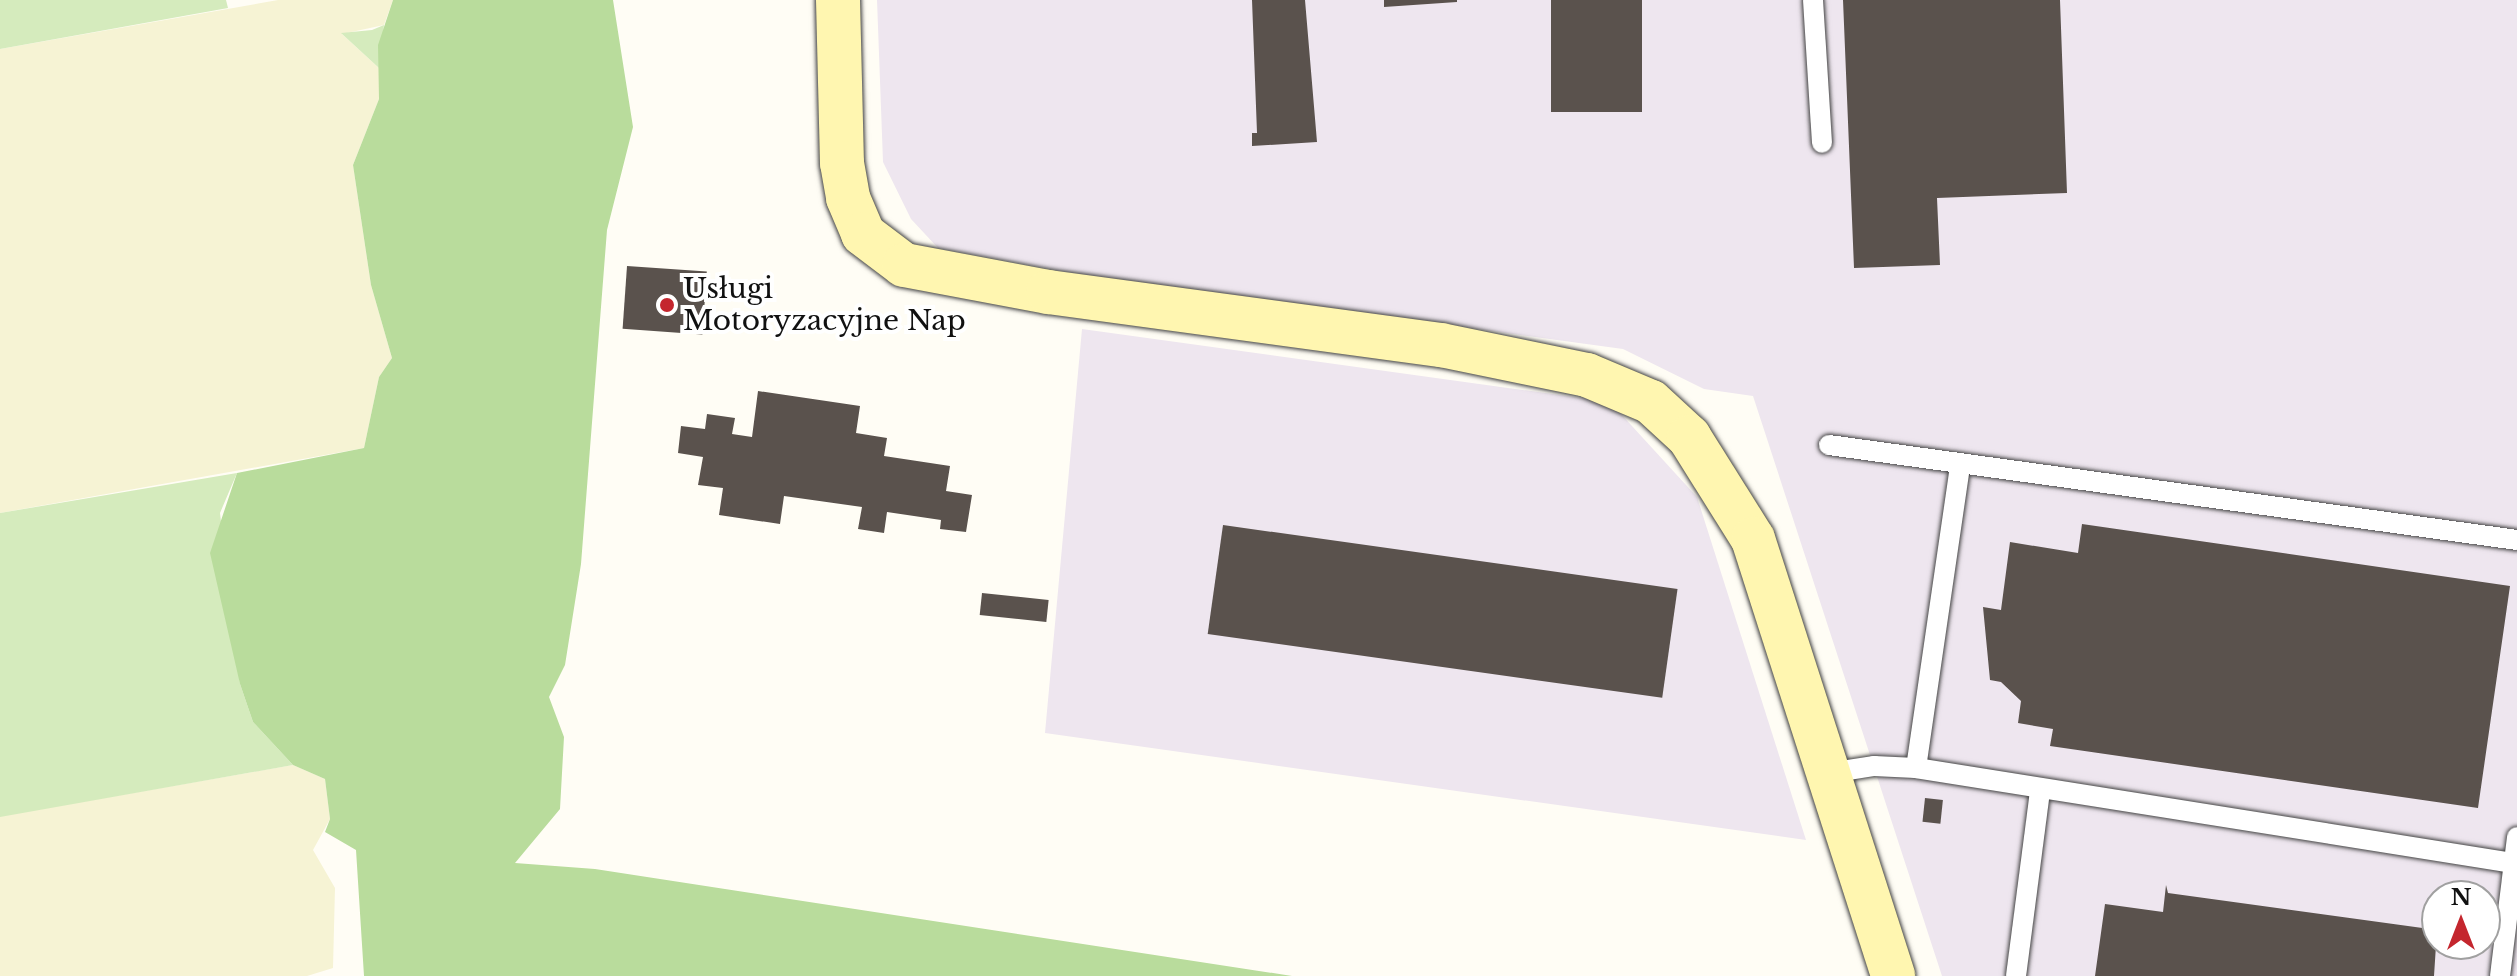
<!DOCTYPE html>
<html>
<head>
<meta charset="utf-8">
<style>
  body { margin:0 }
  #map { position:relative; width:2517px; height:976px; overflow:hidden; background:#fffdf5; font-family:"Libre Baskerville",serif }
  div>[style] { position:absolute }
  .industrial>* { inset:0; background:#eee6ef }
  .farmland>* { inset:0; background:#f6f3d4 }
  .green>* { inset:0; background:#d5ebbd }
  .forest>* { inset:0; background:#b9dc9c }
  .building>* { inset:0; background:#5a524d; transform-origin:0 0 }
  .roads { filter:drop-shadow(0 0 2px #444) drop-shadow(0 0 2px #444) }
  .lane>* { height:20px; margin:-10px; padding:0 10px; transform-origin:10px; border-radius:10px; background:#fff }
  .secondary>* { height:44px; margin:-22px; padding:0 22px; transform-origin:22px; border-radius:22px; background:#fff6b0 }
  .dots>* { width:22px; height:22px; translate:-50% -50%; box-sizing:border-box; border:4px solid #fff; border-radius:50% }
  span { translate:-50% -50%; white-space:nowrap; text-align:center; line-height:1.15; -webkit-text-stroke:8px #fff; paint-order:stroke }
  .poi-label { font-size:28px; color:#111 }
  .left { translate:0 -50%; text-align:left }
  .north { position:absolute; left:2421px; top:880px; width:80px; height:80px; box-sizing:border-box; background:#fff; border:2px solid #a0a0a0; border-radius:50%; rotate:0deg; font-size:22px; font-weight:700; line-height:32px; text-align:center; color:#111 }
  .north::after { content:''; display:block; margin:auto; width:28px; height:36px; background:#c4262e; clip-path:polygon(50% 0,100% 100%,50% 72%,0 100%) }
</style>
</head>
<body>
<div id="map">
  <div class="industrial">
    <div style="clip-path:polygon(evenodd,877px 0,2517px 0,2517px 976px,1942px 976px,1753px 396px,1704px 389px,1623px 349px,1078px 274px,938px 248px,911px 219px,883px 162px,877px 0,2437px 896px,2485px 896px,2485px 944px,2437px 944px,2437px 896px)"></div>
    <div style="clip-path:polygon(1082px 329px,1610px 402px,1697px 497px,1806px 840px,1045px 733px)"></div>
  </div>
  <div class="farmland">
    <div style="clip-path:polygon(278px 0,393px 0,384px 25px,342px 34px,379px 68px,379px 99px,353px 165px,371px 285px,392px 358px,379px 377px,364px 448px,0 513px,0 49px)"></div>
    <div style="clip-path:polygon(293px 765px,325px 779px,330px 819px,313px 850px,335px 888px,333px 968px,307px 976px,0 976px,0 816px)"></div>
  </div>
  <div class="green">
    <div style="clip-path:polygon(0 0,226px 0,228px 8px,0 49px)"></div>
    <div style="clip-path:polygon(384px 25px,379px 68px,341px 33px,372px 30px)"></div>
    <div style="clip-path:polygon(237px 473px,220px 513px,240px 684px,253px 722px,293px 765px,0 817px,0 513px)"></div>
  </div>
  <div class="forest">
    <div style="clip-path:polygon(393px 0,613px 0,633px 127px,607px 230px,581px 564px,565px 665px,549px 697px,564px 737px,560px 809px,515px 863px,595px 869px,1292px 976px,364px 976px,356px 850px,325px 832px,330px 819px,325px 779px,293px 765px,253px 722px,240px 684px,210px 553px,237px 473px,364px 448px,379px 377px,392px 358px,371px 285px,353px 165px,379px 99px,378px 45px)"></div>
  </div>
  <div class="building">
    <div style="clip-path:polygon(1252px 0,1305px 0,1317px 142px,1252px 146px,1252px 133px,1257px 133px)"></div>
    <div style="clip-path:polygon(1384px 0,1457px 0,1457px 2px,1384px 7px)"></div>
    <div style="left:1551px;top:0;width:91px;height:112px"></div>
    <div style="clip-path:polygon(1843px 0,2060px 0,2067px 193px,1937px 198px,1940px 265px,1854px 268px)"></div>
    <div style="left:627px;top:266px;width:80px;height:63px;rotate:4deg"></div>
    <div style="clip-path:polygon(758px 391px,860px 406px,856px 433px,887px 438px,884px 456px,950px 466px,946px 491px,972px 495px,966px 532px,940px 529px,941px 520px,887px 512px,884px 533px,858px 529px,862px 507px,784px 496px,780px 524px,719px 515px,723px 488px,698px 485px,703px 457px,678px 453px,681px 426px,705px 429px,707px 414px,735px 418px,732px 434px,752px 437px)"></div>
    <div style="clip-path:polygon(2082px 524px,2510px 586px,2478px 808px,2050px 746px,2053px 729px,2018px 723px,2021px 701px,2001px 682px,1990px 680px,1983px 607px,2001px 610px,2010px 542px,2078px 553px)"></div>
    <div style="left:1223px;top:525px;width:459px;height:110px;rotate:8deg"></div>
    <div style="left:982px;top:593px;width:67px;height:22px;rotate:6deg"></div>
    <div style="left:1925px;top:798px;width:18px;height:24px;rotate:6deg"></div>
    <div style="clip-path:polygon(2166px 885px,2168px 893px,2437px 930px,2434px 976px,2095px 976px,2105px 904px,2163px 912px)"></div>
  </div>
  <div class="roads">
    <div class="lane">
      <div style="left:1813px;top:0;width:143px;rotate:86.4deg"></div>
      <div style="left:1829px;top:445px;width:695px;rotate:7.86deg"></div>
      <div style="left:1916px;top:768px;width:306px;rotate:-81.7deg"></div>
      <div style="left:1829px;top:773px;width:46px;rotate:-8.8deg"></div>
      <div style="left:1874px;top:766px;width:42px;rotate:2.7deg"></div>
      <div style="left:1916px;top:768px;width:605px;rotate:9.04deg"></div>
      <div style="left:2016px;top:976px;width:187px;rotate:-82.6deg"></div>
      <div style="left:2500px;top:976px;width:140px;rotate:-83deg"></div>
    </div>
    <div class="secondary">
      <div style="left:838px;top:0;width:163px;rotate:88.6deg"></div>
      <div style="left:842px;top:163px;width:36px;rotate:80deg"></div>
      <div style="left:848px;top:198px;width:39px;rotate:67deg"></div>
      <div style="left:863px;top:234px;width:51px;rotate:37.1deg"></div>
      <div style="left:904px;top:265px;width:147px;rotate:10.6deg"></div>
      <div style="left:1048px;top:292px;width:397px;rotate:7.7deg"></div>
      <div style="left:1441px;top:345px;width:149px;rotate:11.6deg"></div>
      <div style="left:1587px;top:375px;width:69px;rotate:22.9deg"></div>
      <div style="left:1651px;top:402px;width:52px;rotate:42.6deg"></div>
      <div style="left:1689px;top:437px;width:120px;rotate:57.9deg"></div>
      <div style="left:1753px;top:539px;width:459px;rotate:72.2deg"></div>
    </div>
  </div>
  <div class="dots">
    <div style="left:667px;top:305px;background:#c4262e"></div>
  </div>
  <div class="poi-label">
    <span class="left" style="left:683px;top:305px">Usługi<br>Motoryzacyjne Nap</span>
  </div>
  <div class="north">N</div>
</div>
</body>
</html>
